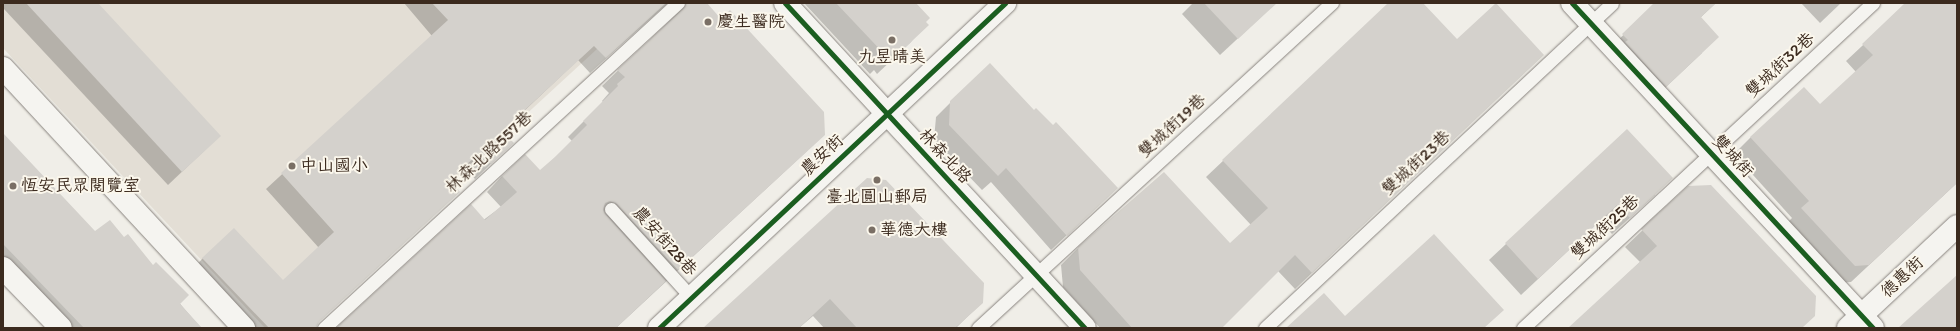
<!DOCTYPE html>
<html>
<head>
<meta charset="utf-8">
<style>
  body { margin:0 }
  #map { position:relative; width:1960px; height:331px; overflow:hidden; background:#f0eee8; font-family:Itim,"LXGW WenKai TC",sans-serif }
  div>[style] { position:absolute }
  .built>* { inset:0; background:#e3ded5 }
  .shadow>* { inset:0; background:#0003 }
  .building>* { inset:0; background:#d4d1cc }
  .roads { filter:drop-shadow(0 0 1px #88837e) drop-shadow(0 0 1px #88837e) }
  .lane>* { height:13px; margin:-6.5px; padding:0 6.5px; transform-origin:6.5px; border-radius:6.5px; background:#f5f4f0 }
  .street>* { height:22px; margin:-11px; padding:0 11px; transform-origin:11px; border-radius:11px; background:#f5f4f0 }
  .secondary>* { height:22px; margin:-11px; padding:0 11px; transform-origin:11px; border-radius:11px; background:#f5f4f0 }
  .cycleway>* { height:5px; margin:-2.5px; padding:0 2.5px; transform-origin:2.5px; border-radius:2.5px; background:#1b5e20 }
  .dots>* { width:11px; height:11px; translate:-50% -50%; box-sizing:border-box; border:2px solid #fbf7ec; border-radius:50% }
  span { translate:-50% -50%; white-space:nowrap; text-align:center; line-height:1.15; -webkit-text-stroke:4px #fbf7ec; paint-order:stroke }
  .poi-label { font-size:17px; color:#3b2a1e }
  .left { translate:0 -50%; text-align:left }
  .street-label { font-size:17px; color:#3b2a1e }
  .frame { position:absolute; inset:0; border:4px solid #3b2a1e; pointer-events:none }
</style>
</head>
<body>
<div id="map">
  <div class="built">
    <div style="clip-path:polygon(3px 3px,647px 3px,294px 328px,265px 328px,3px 48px)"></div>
  </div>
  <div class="shadow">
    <div style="clip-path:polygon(3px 3px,96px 3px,205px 150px,168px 185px,3px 8px)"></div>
    <div style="clip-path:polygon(404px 3px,668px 3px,590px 73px,578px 60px,502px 132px,497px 158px,475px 179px,464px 167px,449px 181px,459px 192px,317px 323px,316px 328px,239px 328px,188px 274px,203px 258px,283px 282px,319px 248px,266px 189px,432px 36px)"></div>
    <div style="clip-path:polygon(696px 3px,706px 3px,808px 150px,616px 328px,337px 328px,501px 207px,487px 192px,502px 176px,540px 172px,572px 141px,568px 137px,603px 102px,602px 101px,609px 93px,602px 86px,686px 5px)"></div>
    <div style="clip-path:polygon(804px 3px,914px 3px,925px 22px,911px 42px,877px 74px,874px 70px,870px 74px)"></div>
    <div style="clip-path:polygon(1193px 3px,1276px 3px,1220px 55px,1182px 14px)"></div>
    <div style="clip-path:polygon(1390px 3px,1421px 3px,1457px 40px,1543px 55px,1295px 289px,1278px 271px,1220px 328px,1100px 328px,1063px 287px,1061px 265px,1078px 248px,1230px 245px,1251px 225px,1206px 177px)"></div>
    <div style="clip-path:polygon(1656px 3px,1716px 3px,1700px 18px,1702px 53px,1650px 102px,1607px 51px)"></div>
    <div style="clip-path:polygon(1801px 3px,1841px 3px,1820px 23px)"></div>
    <div style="clip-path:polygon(1908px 3px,1957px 3px,1957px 183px,1851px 282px,1838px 283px,1785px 225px,1792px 218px,1734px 154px,1751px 137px,1820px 106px,1856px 72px,1846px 61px)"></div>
    <div style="clip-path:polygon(951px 102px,1034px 111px,1117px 188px,1051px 250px,991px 182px,982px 190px,934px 140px,936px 117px)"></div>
    <div style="clip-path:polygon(1627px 130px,1655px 195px,1612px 234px,1600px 221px,1521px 295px,1489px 260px)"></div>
    <div style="clip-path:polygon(3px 135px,95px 233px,124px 239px,201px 328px,53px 328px,3px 275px)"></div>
    <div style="clip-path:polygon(867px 179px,982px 303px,964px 320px,956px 328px,824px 328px,813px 316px,799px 328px,705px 328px)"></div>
    <div style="clip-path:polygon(1688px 187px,1801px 328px,1570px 328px,1640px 262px,1625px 247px)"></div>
  </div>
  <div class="building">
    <div style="clip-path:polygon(26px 3px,98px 3px,221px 136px,182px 172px)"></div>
    <div style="clip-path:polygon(432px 3px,666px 3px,606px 58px,594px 46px,502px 131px,514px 143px,491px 164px,480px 152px,450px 180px,460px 192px,319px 322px,316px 328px,269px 328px,202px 258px,234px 228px,283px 280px,334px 232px,281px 173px,448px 20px)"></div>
    <div style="clip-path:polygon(686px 3px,707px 3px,721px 19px,730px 10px,824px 112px,825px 135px,678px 270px,617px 204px,610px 201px,605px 203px,603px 210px,605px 214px,666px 281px,616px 328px,336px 328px,471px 204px,485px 220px,517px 192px,502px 176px,525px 154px,540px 170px,555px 157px,587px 125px,583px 121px,618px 86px,617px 84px,625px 77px,617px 70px,683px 9px)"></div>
    <div style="clip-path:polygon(836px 3px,916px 3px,930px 18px,926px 22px,929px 25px,894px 58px,891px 54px,888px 58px)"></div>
    <div style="clip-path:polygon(1204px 3px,1277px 3px,1238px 39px)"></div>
    <div style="clip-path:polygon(1388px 3px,1423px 3px,1457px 39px,1496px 3px,1544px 55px,1312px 273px,1295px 255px,1222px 328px,1132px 328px,1080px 270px,1078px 247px,1164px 172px,1230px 243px,1268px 208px,1222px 160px)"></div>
    <div style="clip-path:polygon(1654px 3px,1716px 3px,1701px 17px,1719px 37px,1666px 87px,1625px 42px,1628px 40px,1622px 34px)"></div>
    <div style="clip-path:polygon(1905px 3px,1957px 3px,1957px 183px,1869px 265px,1855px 266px,1801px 208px,1809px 201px,1750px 137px,1804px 87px,1820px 104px,1873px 55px,1862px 44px)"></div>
    <div style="clip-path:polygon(990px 63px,1034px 110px,1036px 108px,1053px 125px,1056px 122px,1118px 188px,1067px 236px,1006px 168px,998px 176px,949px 125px,950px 101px)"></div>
    <div style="clip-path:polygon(1627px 129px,1673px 178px,1630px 218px,1617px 205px,1538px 279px,1505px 243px)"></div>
    <div style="clip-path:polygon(3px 133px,95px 231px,110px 220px,124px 237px,128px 234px,153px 265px,156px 262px,189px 295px,180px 304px,202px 328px,84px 328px,3px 244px)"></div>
    <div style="clip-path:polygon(867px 178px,886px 180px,984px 283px,983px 303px,955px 328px,857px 328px,830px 299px,799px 328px,703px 328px)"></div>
    <div style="clip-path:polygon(1711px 185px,1816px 296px,1815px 316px,1802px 328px,1568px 328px,1657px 246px,1641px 229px,1688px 186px)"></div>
    <div style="clip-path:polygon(1434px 234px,1504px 310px,1484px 328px,1286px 328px,1324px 293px,1345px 316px)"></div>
    <div style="clip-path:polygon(1957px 275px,1957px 328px,1898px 328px)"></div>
  </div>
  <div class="roads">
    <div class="lane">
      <div style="left:611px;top:209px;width:120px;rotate:47.7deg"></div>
      <div style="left:324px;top:328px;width:481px;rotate:-42.6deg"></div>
      <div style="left:978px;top:328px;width:481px;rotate:-42.6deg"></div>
      <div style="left:1265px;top:328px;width:475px;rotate:-43.1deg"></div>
      <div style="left:1523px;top:328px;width:478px;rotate:-42.9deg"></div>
    </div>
    <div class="street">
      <div style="left:1572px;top:3px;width:443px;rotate:47.2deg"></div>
      <div style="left:3px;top:68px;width:355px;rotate:47.2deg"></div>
      <div style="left:3px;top:268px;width:83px;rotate:46deg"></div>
    </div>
    <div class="secondary">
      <div style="left:785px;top:3px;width:442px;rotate:47.3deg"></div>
      <div style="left:659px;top:328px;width:475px;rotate:-43.2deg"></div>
      <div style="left:1848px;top:328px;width:149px;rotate:-43.1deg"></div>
    </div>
  </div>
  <div class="cycleway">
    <div style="left:785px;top:3px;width:442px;rotate:47.3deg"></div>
    <div style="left:1572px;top:3px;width:443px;rotate:47.2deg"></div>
    <div style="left:659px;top:328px;width:475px;rotate:-43.2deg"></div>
  </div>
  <div class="dots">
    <div style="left:708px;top:22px;background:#7a6f65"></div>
    <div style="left:892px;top:40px;background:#7a6f65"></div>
    <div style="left:292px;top:166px;background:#7a6f65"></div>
    <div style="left:877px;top:180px;background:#7a6f65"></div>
    <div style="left:13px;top:186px;background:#7a6f65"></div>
    <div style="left:872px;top:230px;background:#7a6f65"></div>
  </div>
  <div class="poi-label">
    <span class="left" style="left:717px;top:22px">慶生醫院</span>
    <span style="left:892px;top:57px">九昱晴美</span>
    <span class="left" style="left:300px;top:166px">中山國小</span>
    <span class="left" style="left:21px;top:186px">恆安民眾閱覽室</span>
    <span style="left:877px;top:197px">臺北圓山郵局</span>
    <span class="left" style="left:880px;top:230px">華德大樓</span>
  </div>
  <div class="street-label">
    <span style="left:1780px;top:65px;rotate:-43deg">雙城街32巷</span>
    <span style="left:1172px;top:126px;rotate:-43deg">雙城街19巷</span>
    <span style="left:489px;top:152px;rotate:-43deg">林森北路557巷</span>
    <span style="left:822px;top:155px;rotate:-43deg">農安街</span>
    <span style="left:945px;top:156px;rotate:47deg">林森北路</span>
    <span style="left:1733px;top:156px;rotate:47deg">雙城街</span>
    <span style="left:1416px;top:163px;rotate:-43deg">雙城街23巷</span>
    <span style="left:1605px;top:227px;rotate:-43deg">雙城街25巷</span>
    <span style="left:665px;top:241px;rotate:48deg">農安街28巷</span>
    <span style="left:1902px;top:277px;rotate:-43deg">德惠街</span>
  </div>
  <div class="frame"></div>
</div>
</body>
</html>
